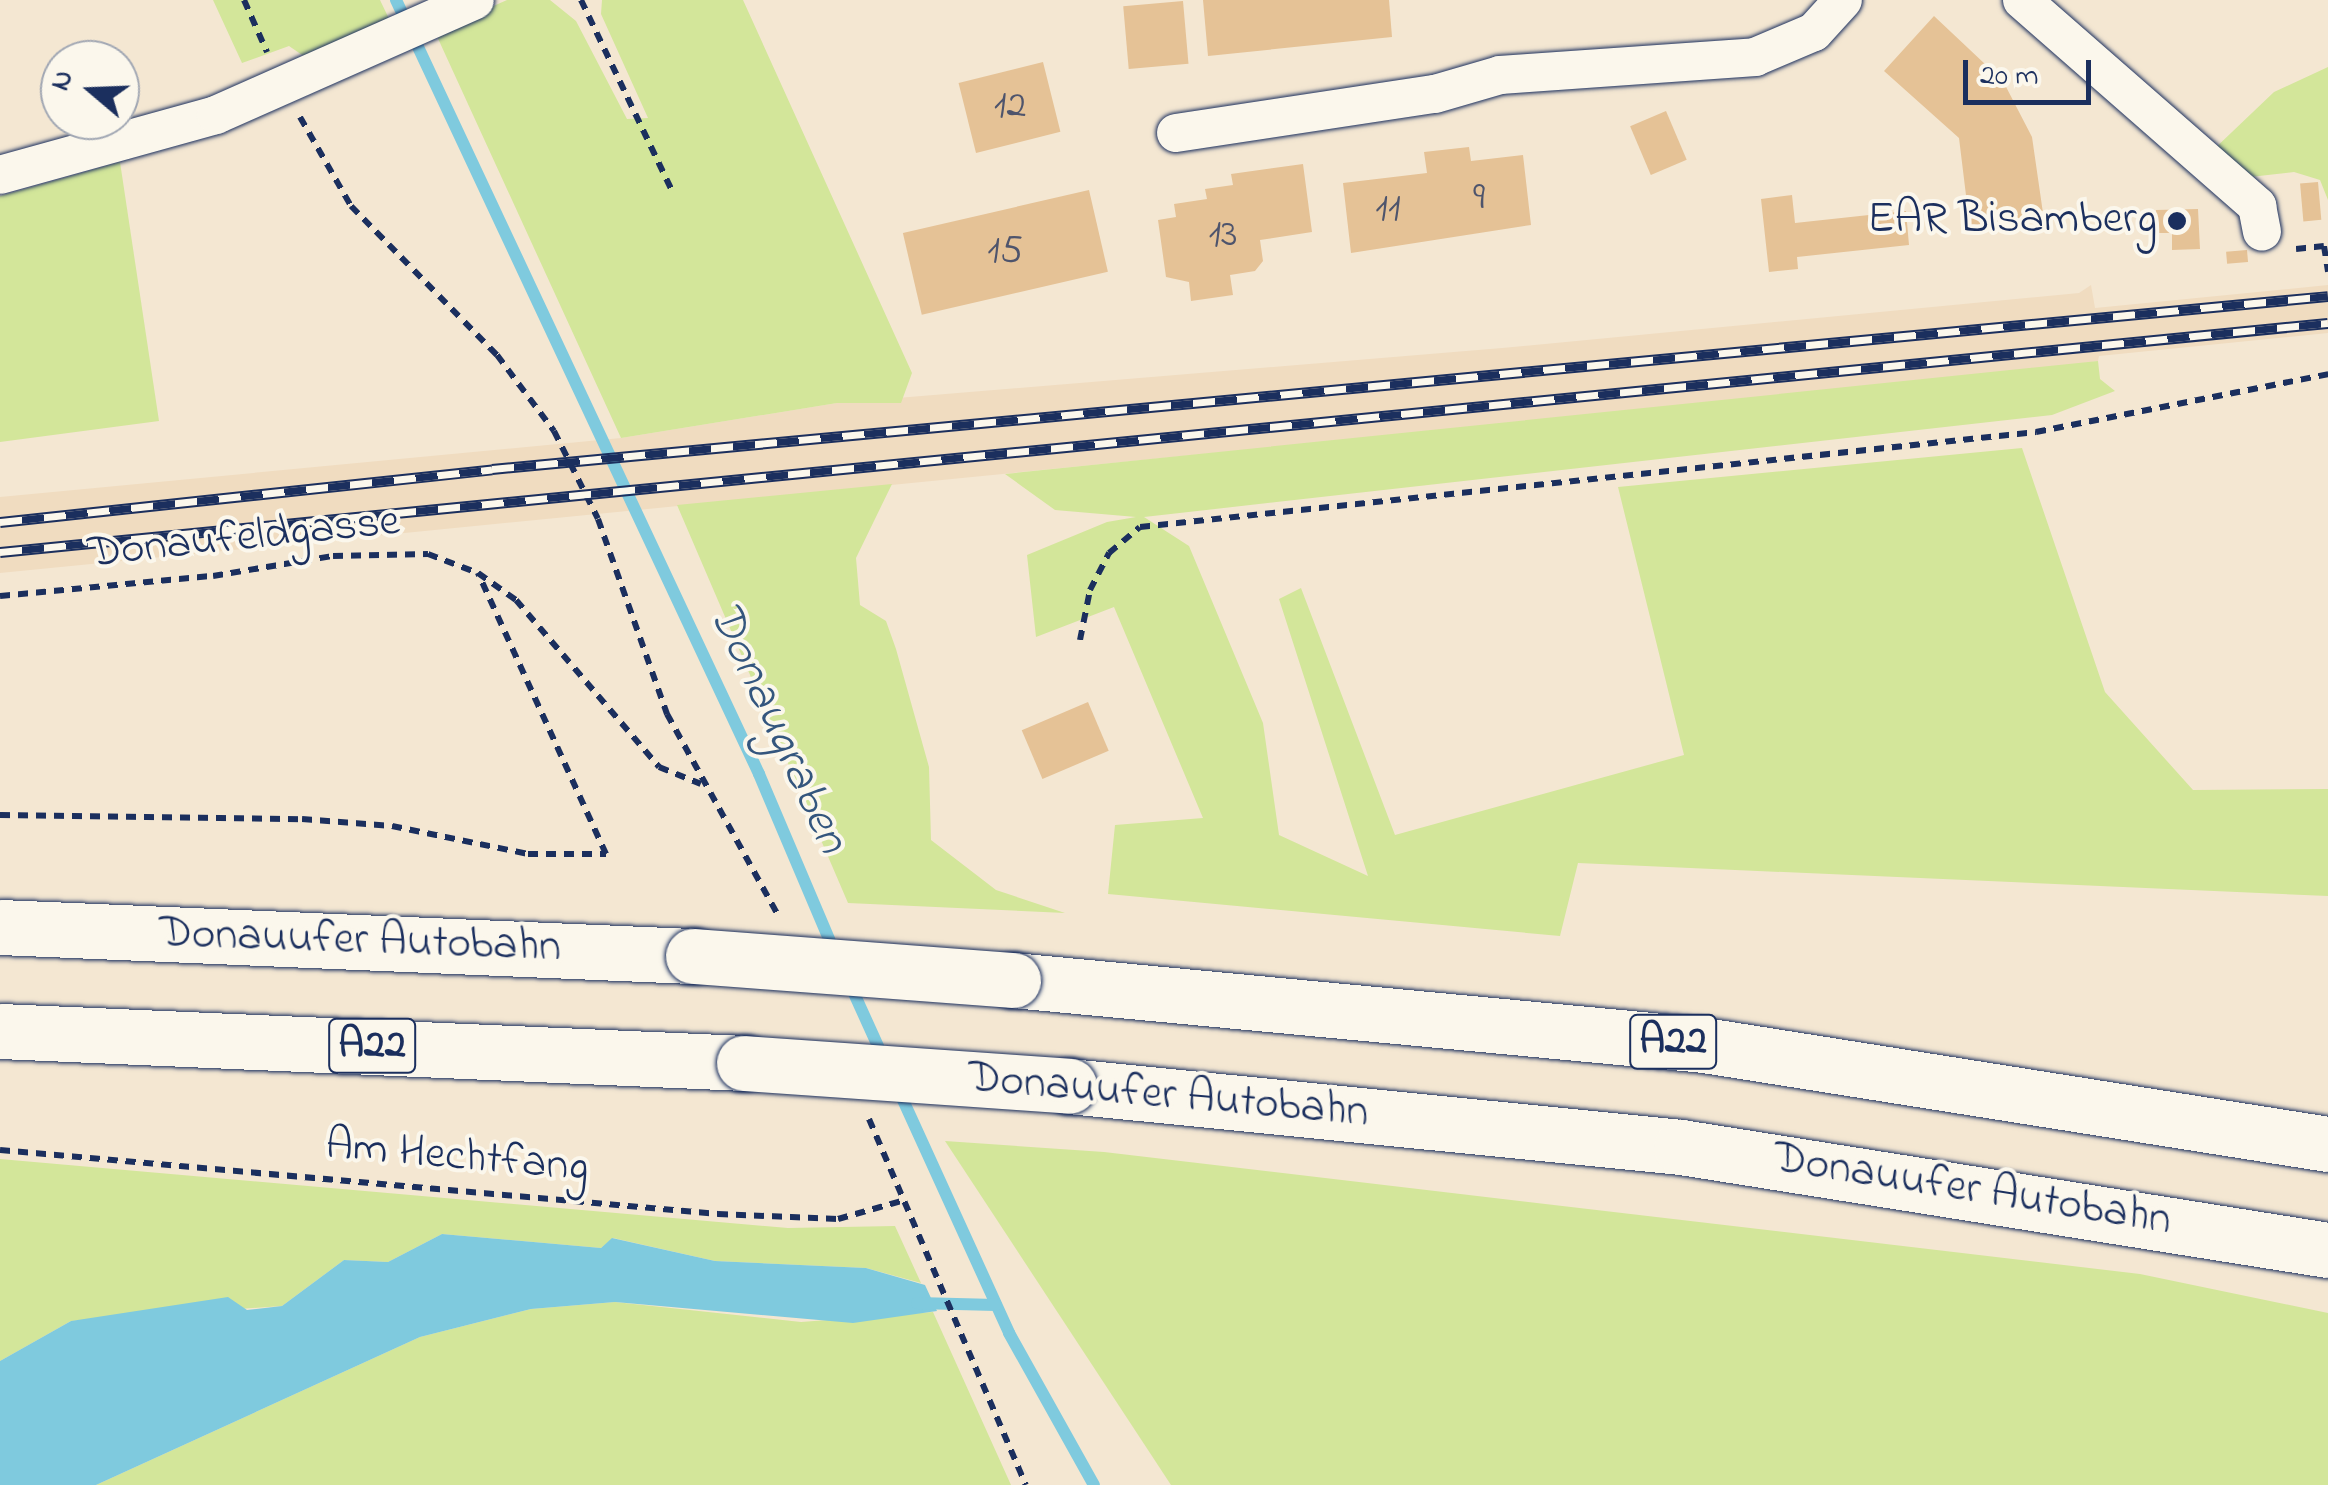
<!DOCTYPE html>
<html>
<head>
<meta charset="utf-8">
<style>
  body { margin:0 }
  #map { position:relative; width:2328px; height:1485px; overflow:hidden; background:#f4e7d2; font-family:"Indie Flower",sans-serif }
  div>[style] { position:absolute }
  .built>* { inset:0; background:#f0dcc0 }
  .green>* { inset:0; background:#d3e69a }
  .water>* { inset:0; background:#7fcade }
  .stream>* { height:12px; margin:-6px; padding:0 6px; transform-origin:6px; border-radius:6px; background:#7fcade }
  .building>* { inset:0; background:#e5c296; transform-origin:0 0 }
  .path>* { height:6px; margin-top:-3px; transform-origin:0; background:repeating-linear-gradient(90deg,#1b2f5e 0 10px,transparent 0 18px) }
  .roads { filter:drop-shadow(0 0 2px #1b2f5e) drop-shadow(0 0 2px #1b2f5e) }
  .street>* { height:38px; margin:-19px; padding:0 19px; transform-origin:19px; border-radius:19px; background:#fbf7ec }
  .highway>* { height:55px; margin:-27.5px; padding:0 27.5px; transform-origin:27.5px; border-radius:27.5px; background:#fbf7ec }
  .rail>* { height:11px; margin-top:-5.5px; transform-origin:0; background:repeating-linear-gradient(90deg,#fbf7ec 0 22px,#1b2f5e 0 44px); box-sizing:border-box; border-block:2px solid #1b2f5e }
  .bridges { filter:drop-shadow(0 0 2px #1b2f5e) drop-shadow(0 0 2px #1b2f5e) }
  .highway-bridge>* { height:55px; margin:-27.5px; padding:0 27.5px; transform-origin:27.5px; border-radius:27.5px; background:#fbf7ec }
  .dots>* { width:28px; height:28px; translate:-50% -50%; box-sizing:border-box; border:5px solid #fbf7ec; border-radius:50% }
  span { translate:-50% -50%; white-space:nowrap; text-align:center; line-height:1.15; -webkit-text-stroke:8px #fbf7ec; paint-order:stroke }
  .number-label { font-size:40px; color:#4e546c }
  .number-label span { -webkit-text-stroke-width:0 }
  .shield-label span { padding:2px 8px; background:#fbf7ec; border:2px solid; border-radius:8px; -webkit-text-stroke-width:0 }
  .shield-label { font-size:42px; color:#1b2f5e; font-weight:700 }
  .poi-label { font-size:45px; color:#1b2f5e }
  .right { translate:-100% -50%; text-align:right }
  .street-label { font-size:45px; color:#1b2f5e }
  .water-label { font-size:48px; color:#34567e; font-style:italic }
  .north { position:absolute; left:40px; top:40px; width:100px; height:100px; box-sizing:border-box; background:#fbf7ec; border:2px solid #a1a7b3; border-radius:50%; rotate:289deg; font-size:28px; font-weight:700; line-height:40px; text-align:center; color:#1b2f5e }
  .north::after { content:''; display:block; margin:auto; width:35px; height:45px; background:#1b2f5e; clip-path:polygon(50% 0,100% 100%,50% 72%,0 100%) }
  .scale { position:absolute; left:1963px; top:60px; width:128px; height:45px; box-sizing:border-box; border:5px solid #1b2f5e; border-top:0; padding-left:12px; font-size:30px; line-height:35px; white-space:nowrap; color:#1b2f5e; -webkit-text-stroke:8px #fbf7ec; paint-order:stroke }
</style>
</head>
<body>
<div id="map">
  <div class="built">
    <div style="clip-path:polygon(2091px 285px,2095px 308px,2328px 285px,2328px 333px,2099px 356px,2098px 361px,1994px 376px,0 573px,0 497px,621px 438px,837px 403px,1502px 348px,2079px 293px)"></div>
  </div>
  <div class="green">
    <div style="clip-path:polygon(213px 0,380px 0,391px 23px,308px 59px,289px 46px,242px 63px)"></div>
    <div style="clip-path:polygon(507px 0,550px 0,576px 21px,627px 119px,648px 118px,601px 14px,602px 0,743px 0,912px 373px,901px 403px,837px 403px,621px 438px,435px 32px)"></div>
    <div style="clip-path:polygon(2328px 67px,2328px 200px,2320px 180px,2294px 172px,2250px 177px,2211px 152px,2274px 92px)"></div>
    <div style="clip-path:polygon(120px 162px,159px 421px,0 442px,0 196px)"></div>
    <div style="clip-path:polygon(2098px 361px,2100px 379px,2115px 391px,2052px 415px,1144px 517px,1189px 546px,1263px 723px,1279px 835px,1368px 876px,1279px 599px,1301px 588px,1395px 835px,1684px 755px,1618px 487px,2022px 448px,2105px 692px,2193px 790px,2328px 789px,2328px 896px,1578px 863px,1560px 936px,1108px 894px,1115px 825px,1203px 818px,1114px 607px,1036px 637px,1027px 555px,1107px 522px,1136px 517px,1055px 510px,1005px 474px)"></div>
    <div style="clip-path:polygon(892px 484px,856px 558px,860px 605px,886px 621px,896px 649px,929px 767px,931px 840px,996px 890px,1065px 913px,848px 903px,677px 505px)"></div>
    <div style="clip-path:polygon(945px 1141px,1104px 1152px,2140px 1274px,2328px 1313px,2328px 1485px,1171px 1485px)"></div>
    <div style="clip-path:polygon(0 1159px,788px 1228px,895px 1226px,921px 1283px,866px 1268px,715px 1261px,613px 1238px,601px 1248px,442px 1234px,388px 1262px,344px 1260px,282px 1306px,71px 1321px,0 1361px)"></div>
    <div style="clip-path:polygon(615px 1302px,801px 1322px,933px 1312px,1011px 1485px,96px 1485px,420px 1337px,531px 1309px)"></div>
  </div>
  <div class="water">
    <div style="clip-path:polygon(442px 1234px,601px 1248px,612px 1238px,715px 1261px,866px 1268px,925px 1285px,937px 1311px,853px 1323px,615px 1302px,531px 1309px,420px 1337px,96px 1485px,0 1485px,0 1361px,71px 1321px,228px 1297px,247px 1310px,282px 1306px,344px 1260px,388px 1262px)"></div>
  </div>
  <div class="stream">
    <div style="left:396px;top:0;width:855px;rotate:64.87deg"></div>
    <div style="left:759px;top:774px;width:194px;rotate:67deg"></div>
    <div style="left:848px;top:980px;width:85px;rotate:65.6deg"></div>
    <div style="left:898px;top:1089px;width:268px;rotate:65.5deg"></div>
    <div style="left:1009px;top:1333px;width:174px;rotate:60.8deg"></div>
    <div style="left:917px;top:1303px;width:79px;rotate:1.5deg"></div>
  </div>
  <div class="building">
    <div style="clip-path:polygon(1203px 0,1389px 0,1392px 37px,1208px 56px)"></div>
    <div style="left:1183px;top:1px;width:63px;height:60px;rotate:85deg"></div>
    <div style="clip-path:polygon(1934px 16px,2003px 81px,2032px 137px,2044px 220px,1970px 228px,1959px 138px,1884px 71px)"></div>
    <div style="left:1043px;top:62px;width:72px;height:87px;rotate:76deg"></div>
    <div style="left:1666px;top:111px;width:53px;height:39px;rotate:67deg"></div>
    <div style="clip-path:polygon(1469px 147px,1471px 161px,1523px 155px,1531px 225px,1351px 253px,1343px 183px,1427px 173px,1424px 152px)"></div>
    <div style="clip-path:polygon(1303px 164px,1312px 232px,1260px 240px,1263px 261px,1255px 271px,1230px 275px,1233px 295px,1191px 301px,1189px 282px,1166px 277px,1158px 220px,1176px 217px,1174px 204px,1207px 199px,1205px 189px,1233px 185px,1231px 174px)"></div>
    <div style="left:2318px;top:182px;width:38px;height:18px;rotate:85deg"></div>
    <div style="left:1089px;top:190px;width:84px;height:191px;rotate:77deg"></div>
    <div style="clip-path:polygon(1792px 195px,1795px 223px,1906px 211px,1909px 245px,1797px 257px,1798px 269px,1769px 272px,1761px 199px)"></div>
    <div style="clip-path:polygon(2198px 209px,2200px 249px,2172px 250px,2172px 233px,2157px 233px,2156px 210px)"></div>
    <div style="left:2247px;top:250px;width:12px;height:21px;rotate:85deg"></div>
    <div style="left:1088px;top:702px;width:53px;height:72px;rotate:67deg"></div>
  </div>
  <div class="path">
    <div style="left:244px;top:0;width:57px;rotate:66.1deg"></div>
    <div style="left:581px;top:0;width:214px;rotate:64.5deg"></div>
    <div style="left:300px;top:117px;width:103px;rotate:60.2deg"></div>
    <div style="left:351px;top:206px;width:209px;rotate:45.6deg"></div>
    <div style="left:497px;top:355px;width:95px;rotate:53.1deg"></div>
    <div style="left:554px;top:431px;width:98px;rotate:63.4deg"></div>
    <div style="left:598px;top:519px;width:207px;rotate:70.5deg"></div>
    <div style="left:667px;top:714px;width:230px;rotate:61.1deg"></div>
    <div style="left:2296px;top:249px;width:28px;rotate:-6deg"></div>
    <div style="left:2324px;top:246px;width:26px;rotate:81deg"></div>
    <div style="left:0;top:596px;width:214px;rotate:-5.4deg"></div>
    <div style="left:213px;top:576px;width:122px;rotate:-9.5deg"></div>
    <div style="left:333px;top:556px;width:95px;rotate:-1.2deg"></div>
    <div style="left:428px;top:554px;width:53px;rotate:20.8deg"></div>
    <div style="left:478px;top:573px;width:47px;rotate:35.4deg"></div>
    <div style="left:516px;top:600px;width:220px;rotate:49.4deg"></div>
    <div style="left:659px;top:767px;width:45px;rotate:22deg"></div>
    <div style="left:1080px;top:640px;width:51px;rotate:-78.7deg"></div>
    <div style="left:1090px;top:590px;width:42px;rotate:-62.8deg"></div>
    <div style="left:1109px;top:553px;width:40px;rotate:-40deg"></div>
    <div style="left:1140px;top:527px;width:901px;rotate:-6.05deg"></div>
    <div style="left:2036px;top:432px;width:298px;rotate:-11.2deg"></div>
    <div style="left:0;top:815px;width:302px;rotate:0.8deg"></div>
    <div style="left:302px;top:819px;width:90px;rotate:4.4deg"></div>
    <div style="left:392px;top:826px;width:139px;rotate:11.6deg"></div>
    <div style="left:528px;top:854px;width:78px"></div>
    <div style="left:606px;top:854px;width:309px;rotate:-114.5deg"></div>
    <div style="left:869px;top:1119px;width:398px;rotate:66.8deg"></div>
    <div style="left:0;top:1150px;width:721px;rotate:5.09deg"></div>
    <div style="left:718px;top:1214px;width:120px;rotate:2.4deg"></div>
    <div style="left:838px;top:1219px;width:70px;rotate:-15.8deg"></div>
  </div>
  <div class="roads">
    <div class="street">
      <div style="left:2022px;top:0;width:313px;rotate:41.2deg"></div>
      <div style="left:2257px;top:206px;width:26px;rotate:79deg"></div>
      <div style="left:1176px;top:133px;width:262px;rotate:-8.6deg"></div>
      <div style="left:1435px;top:94px;width:68px;rotate:-16.3deg"></div>
      <div style="left:1500px;top:75px;width:256px;rotate:-4deg"></div>
      <div style="left:1755px;top:57px;width:64px;rotate:-23deg"></div>
      <div style="left:1814px;top:32px;width:43px;rotate:-47.8deg"></div>
      <div style="left:0;top:175px;width:224px;rotate:-15.5deg"></div>
      <div style="left:216px;top:115px;width:283px;rotate:-23.9deg"></div>
    </div>
    <div class="highway">
      <div style="left:0;top:927px;width:694px;rotate:2.4deg"></div>
      <div style="left:1013px;top:980px;width:694px;rotate:5.37deg"></div>
      <div style="left:1704px;top:1045px;width:632px;rotate:9.02deg"></div>
      <div style="left:0;top:1031px;width:745px;rotate:2.46deg"></div>
      <div style="left:1069px;top:1086px;width:615px;rotate:5.69deg"></div>
      <div style="left:1681px;top:1147px;width:655px;rotate:9.05deg"></div>
    </div>
  </div>
  <div class="rail">
    <div style="left:0;top:522px;width:495px;rotate:-6.1deg"></div>
    <div style="left:492px;top:469px;width:1844px;rotate:-5.38deg"></div>
    <div style="left:0;top:552px;width:2339px;rotate:-5.62deg"></div>
  </div>
  <div class="bridges">
    <div class="highway-bridge">
      <div style="left:693px;top:956px;width:321px;rotate:4.3deg"></div>
      <div style="left:744px;top:1063px;width:326px;rotate:4deg"></div>
    </div>
  </div>
  <div class="dots">
    <div style="left:2177px;top:221px;background:#1b2f5e"></div>
  </div>
  <div class="number-label">
    <span style="left:1010px;top:107px">12</span>
    <span style="left:1479px;top:199px">9</span>
    <span style="left:1388px;top:210px">11</span>
    <span style="left:1223px;top:236px">13</span>
    <span style="left:1005px;top:252px">15</span>
  </div>
  <div class="shield-label">
    <span style="left:1673px;top:1042px">A22</span>
    <span style="left:372px;top:1046px">A22</span>
  </div>
  <div class="poi-label">
    <span class="right" style="left:2157px;top:221px">EAR Bisamberg</span>
  </div>
  <div class="street-label">
    <span style="left:244px;top:539px;rotate:-6deg">Donaufeldgasse</span>
    <span style="left:360px;top:942px;rotate:2deg">Donauufer Autobahn</span>
    <span style="left:1168px;top:1097px;rotate:5deg">Donauufer Autobahn</span>
    <span style="left:457px;top:1158px;rotate:5deg">Am Hechtfang</span>
    <span style="left:1972px;top:1191px;rotate:9deg">Donauufer Autobahn</span>
  </div>
  <div class="water-label">
    <span style="left:777px;top:728px;rotate:65deg">Donaugraben</span>
  </div>
  <div class="north">N</div>
  <div class="scale">20 m</div>
</div>
</body>
</html>
